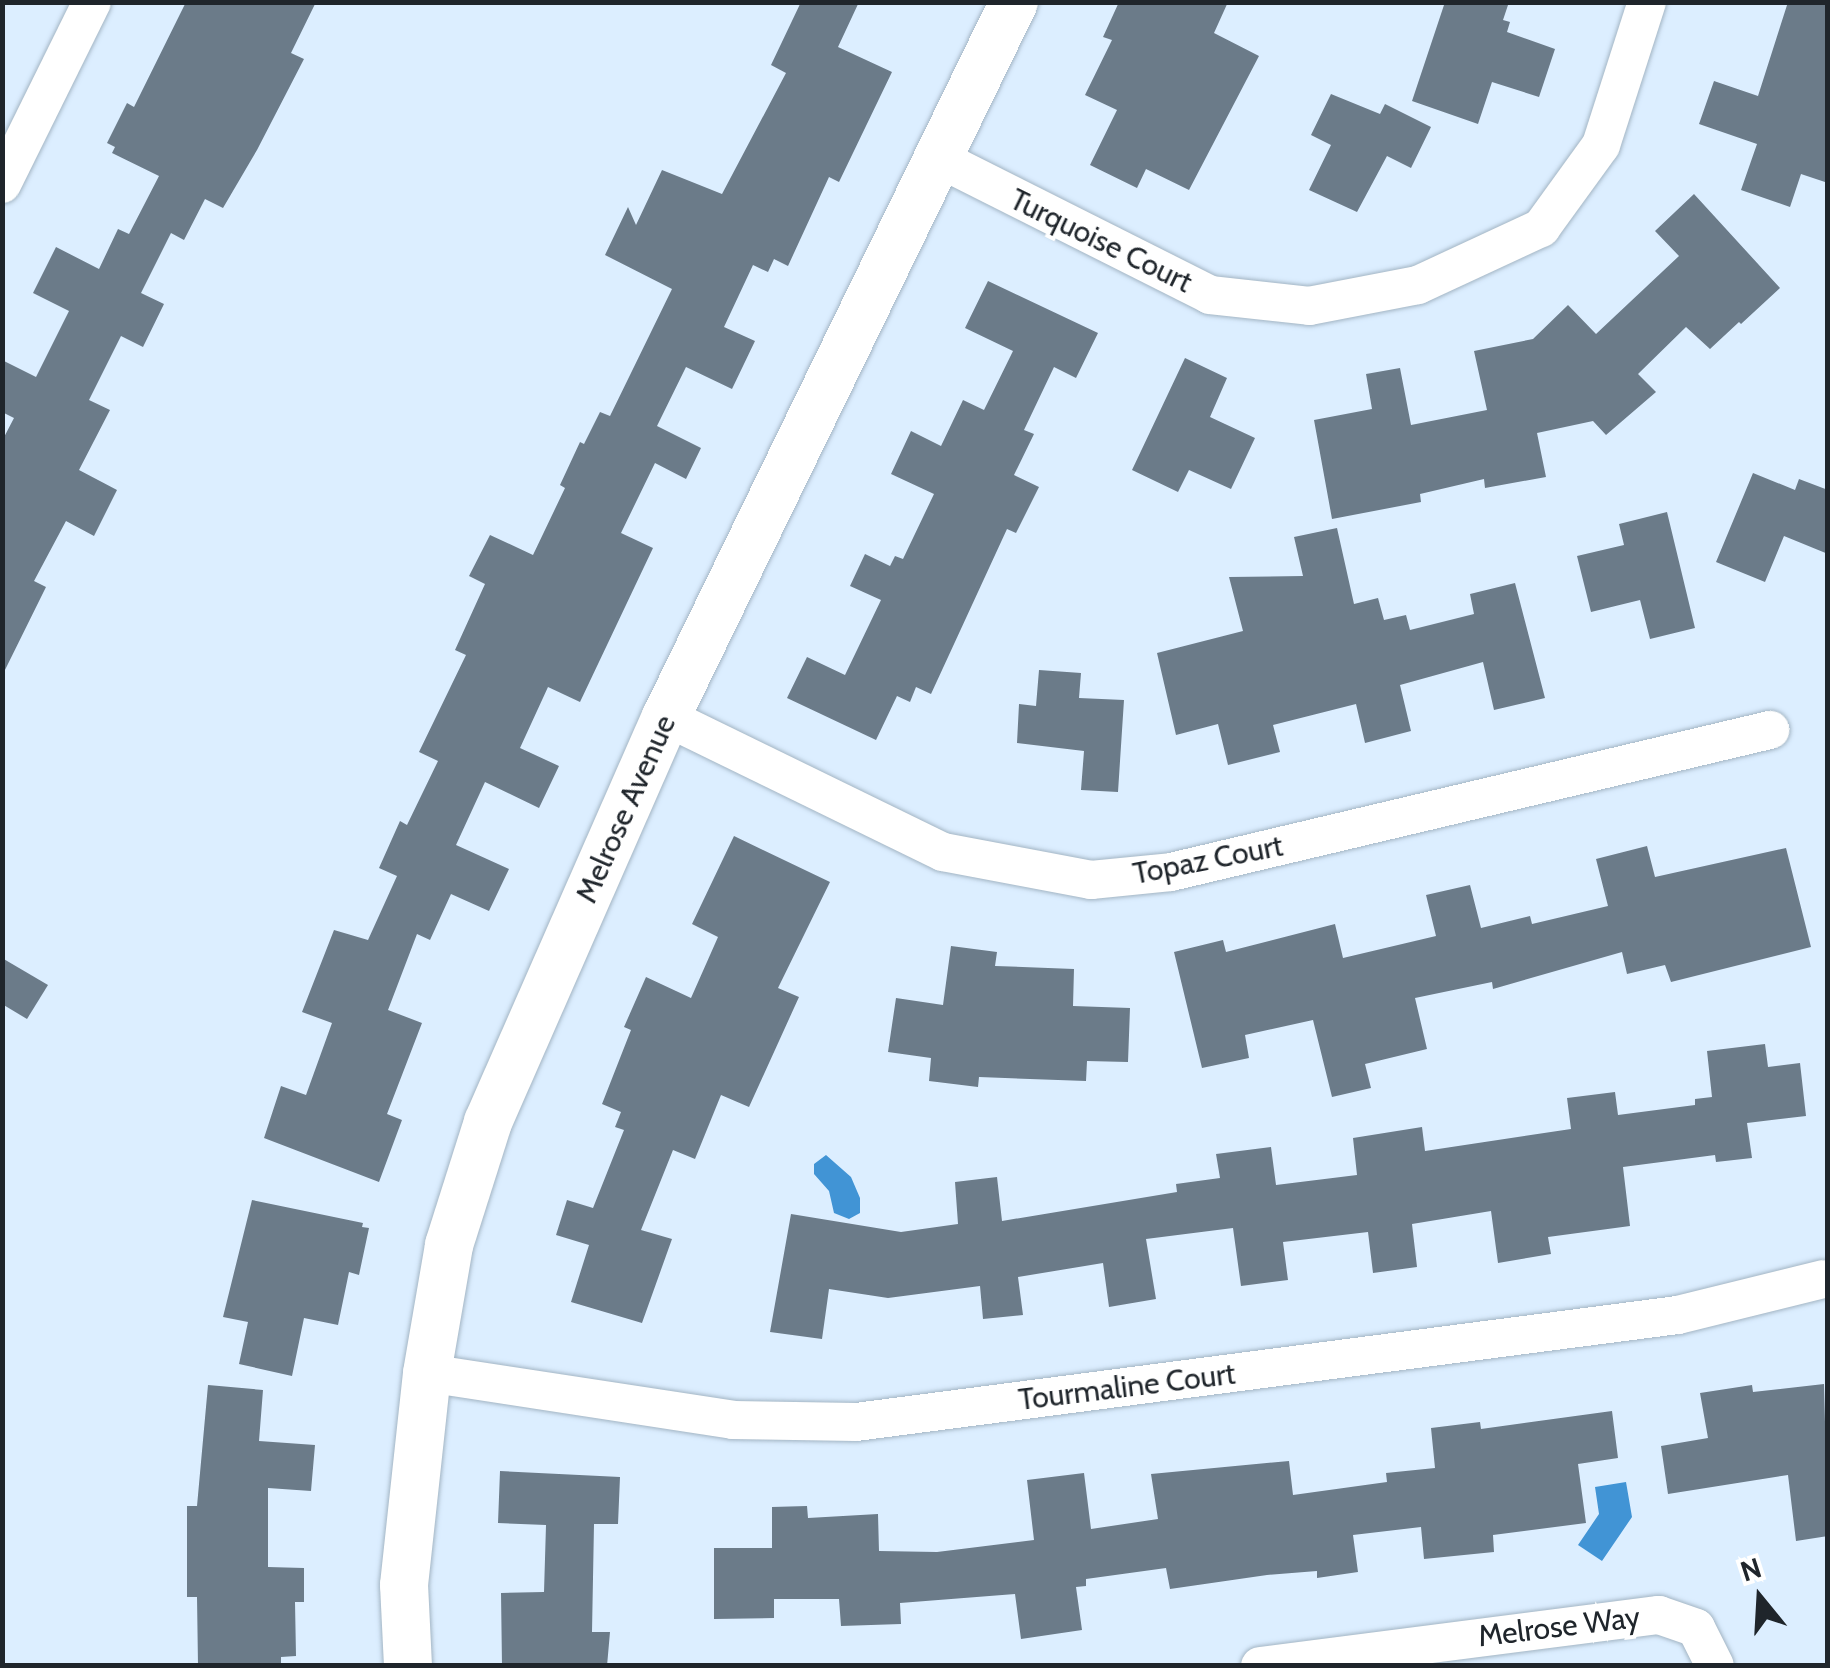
<!DOCTYPE html>
<html>
<head>
<meta charset="utf-8">
<style>
  body { margin:0 }
  #map { position:relative; width:1830px; height:1668px; overflow:hidden; background:#dceeff; font-family:Cabin,sans-serif }
  div>[style] { position:absolute }
  .water>* { inset:0; background:#4194d5 }
  .building>* { inset:0; background:#6b7b89 }
  .roads { filter:drop-shadow(0 0 2px #a3b5c4) drop-shadow(0 0 2px #a3b5c4) }
  .minor>* { height:38px; margin:-19px; padding:0 19px; transform-origin:19px; border-radius:19px; background:#fff }
  .tertiary>* { height:48px; margin:-24px; padding:0 24px; transform-origin:24px; border-radius:24px; background:#fff }
  span { translate:-50% -50%; white-space:nowrap; text-align:center; line-height:1.15; -webkit-text-stroke:8px #fff; paint-order:stroke }
  .street-label { font-size:30px; color:#1f252b }
  .frame { position:absolute; inset:0; border:5px solid #1f252b; pointer-events:none }
  .north { position:absolute; left:1710px; top:1548px; width:100px; height:100px; -webkit-text-stroke:8px #fff; paint-order:stroke; rotate:342deg; font-size:28px; font-weight:700; line-height:40px; text-align:center; color:#1f252b }
  .north::after { content:''; display:block; margin:auto; width:35px; height:45px; background:#1f252b; clip-path:polygon(50% 0,100% 100%,50% 72%,0 100%) }
</style>
</head>
<body>
<div id="map">
  <div class="water">
    <div style="clip-path:polygon(826px 1155px,851px 1177px,860px 1198px,860px 1213px,849px 1219px,834px 1213px,829px 1191px,814px 1174px,814px 1164px)"></div>
    <div style="clip-path:polygon(1626px 1482px,1632px 1517px,1602px 1561px,1578px 1545px,1599px 1514px,1595px 1487px)"></div>
  </div>
  <div class="building">
    <div style="clip-path:polygon(186px 2px,316px 2px,291px 53px,304px 59px,257px 150px,223px 208px,205px 199px,184px 240px,171px 233px,141px 293px,164px 304px,143px 347px,121px 336px,89px 400px,110px 410px,79px 470px,117px 490px,94px 536px,66px 521px,34px 581px,46px 587px,2px 676px,2px 441px,14px 418px,2px 412px,2px 360px,36px 377px,69px 311px,33px 293px,56px 247px,99px 269px,118px 229px,129px 234px,159px 176px,112px 153px,115px 147px,107px 143px,127px 103px,134px 107px)"></div>
    <div style="clip-path:polygon(801px 2px,859px 2px,838px 47px,892px 72px,839px 182px,829px 177px,788px 266px,774px 259px,768px 272px,753px 265px,724px 327px,755px 341px,732px 389px,686px 367px,657px 426px,701px 448px,686px 479px,655px 463px,621px 533px,653px 548px,580px 702px,548px 687px,520px 748px,559px 766px,539px 808px,485px 782px,456px 845px,509px 869px,489px 911px,451px 894px,430px 940px,417px 934px,388px 1010px,422px 1023px,387px 1114px,402px 1120px,379px 1182px,264px 1138px,281px 1086px,306px 1095px,332px 1023px,302px 1012px,334px 930px,368px 940px,397px 876px,379px 868px,400px 821px,407px 825px,438px 761px,419px 752px,466px 655px,455px 650px,485px 584px,469px 576px,490px 535px,533px 555px,565px 488px,560px 485px,580px 442px,584px 444px,600px 412px,610px 416px,672px 289px,605px 255px,628px 207px,636px 225px,662px 170px,722px 194px,786px 73px,771px 65px)"></div>
    <div style="clip-path:polygon(1119px 2px,1228px 2px,1214px 33px,1259px 56px,1189px 190px,1146px 169px,1137px 188px,1090px 165px,1117px 110px,1085px 95px,1112px 40px,1103px 37px)"></div>
    <div style="clip-path:polygon(1445px 2px,1509px 2px,1503px 20px,1510px 22px,1507px 32px,1555px 49px,1539px 97px,1492px 82px,1478px 124px,1412px 101px)"></div>
    <div style="clip-path:polygon(1788px 2px,1828px 2px,1828px 183px,1801px 174px,1790px 207px,1741px 190px,1757px 144px,1699px 124px,1714px 81px,1758px 96px)"></div>
    <div style="clip-path:polygon(1331px 94px,1380px 114px,1385px 104px,1431px 127px,1411px 168px,1387px 156px,1357px 212px,1309px 190px,1331px 145px,1311px 135px)"></div>
    <div style="clip-path:polygon(1694px 194px,1780px 288px,1741px 324px,1739px 322px,1710px 349px,1686px 327px,1638px 374px,1656px 392px,1606px 435px,1593px 421px,1537px 433px,1546px 477px,1485px 488px,1484px 479px,1420px 494px,1421px 502px,1332px 519px,1314px 420px,1372px 409px,1366px 374px,1400px 368px,1411px 425px,1487px 410px,1474px 351px,1533px 339px,1568px 305px,1596px 334px,1679px 256px,1655px 231px)"></div>
    <div style="clip-path:polygon(988px 281px,1098px 333px,1076px 378px,1054px 367px,1024px 430px,1034px 434px,1014px 475px,1039px 487px,1016px 533px,1007px 529px,931px 694px,916px 687px,910px 702px,897px 696px,876px 740px,787px 698px,807px 657px,845px 675px,881px 600px,850px 586px,865px 554px,890px 566px,895px 556px,903px 559px,934px 494px,891px 474px,911px 431px,941px 446px,963px 400px,984px 410px,1013px 351px,965px 328px)"></div>
    <div style="clip-path:polygon(1185px 358px,1227px 378px,1210px 417px,1255px 438px,1231px 489px,1189px 470px,1178px 492px,1132px 470px)"></div>
    <div style="clip-path:polygon(1753px 473px,1795px 490px,1799px 479px,1828px 490px,1828px 554px,1784px 536px,1765px 582px,1716px 562px)"></div>
    <div style="clip-path:polygon(1667px 512px,1695px 628px,1650px 639px,1640px 600px,1591px 612px,1577px 556px,1624px 545px,1619px 524px)"></div>
    <div style="clip-path:polygon(1337px 528px,1354px 604px,1378px 598px,1384px 620px,1406px 615px,1410px 630px,1474px 614px,1470px 594px,1515px 583px,1545px 698px,1494px 710px,1483px 662px,1400px 685px,1411px 731px,1365px 743px,1356px 704px,1273px 725px,1280px 752px,1228px 765px,1218px 724px,1176px 735px,1157px 653px,1243px 631px,1229px 577px,1303px 576px,1294px 537px)"></div>
    <div style="clip-path:polygon(1039px 670px,1081px 673px,1079px 698px,1124px 700px,1118px 792px,1081px 790px,1084px 751px,1017px 743px,1019px 704px,1036px 706px)"></div>
    <div style="clip-path:polygon(734px 836px,830px 882px,778px 988px,799px 997px,749px 1107px,721px 1095px,695px 1159px,673px 1150px,641px 1230px,672px 1239px,642px 1323px,571px 1302px,589px 1245px,556px 1235px,567px 1200px,593px 1208px,624px 1130px,615px 1127px,621px 1112px,602px 1104px,631px 1030px,624px 1027px,646px 977px,691px 998px,718px 937px,692px 924px)"></div>
    <div style="clip-path:polygon(1647px 846px,1655px 877px,1786px 848px,1811px 947px,1671px 982px,1665px 965px,1627px 974px,1622px 952px,1493px 989px,1492px 982px,1415px 998px,1427px 1049px,1365px 1064px,1371px 1088px,1332px 1097px,1313px 1020px,1245px 1035px,1249px 1058px,1202px 1068px,1174px 952px,1223px 940px,1226px 952px,1335px 924px,1343px 958px,1436px 936px,1426px 895px,1470px 885px,1481px 928px,1530px 916px,1532px 924px,1608px 906px,1596px 859px)"></div>
    <div style="clip-path:polygon(951px 946px,997px 952px,995px 966px,1074px 969px,1073px 1006px,1130px 1008px,1128px 1062px,1087px 1061px,1086px 1081px,979px 1077px,978px 1087px,929px 1081px,931px 1058px,888px 1052px,896px 998px,943px 1005px)"></div>
    <div style="clip-path:polygon(2px 958px,48px 985px,27px 1019px,2px 1004px)"></div>
    <div style="clip-path:polygon(1765px 1044px,1768px 1067px,1800px 1063px,1806px 1116px,1747px 1123px,1752px 1158px,1716px 1162px,1715px 1155px,1623px 1167px,1630px 1226px,1548px 1237px,1551px 1254px,1498px 1263px,1491px 1211px,1412px 1224px,1417px 1267px,1373px 1273px,1368px 1232px,1283px 1242px,1288px 1280px,1241px 1286px,1233px 1228px,1146px 1239px,1156px 1299px,1109px 1307px,1103px 1263px,1018px 1277px,1023px 1315px,983px 1319px,980px 1286px,888px 1298px,829px 1289px,822px 1339px,770px 1332px,791px 1214px,901px 1232px,958px 1224px,955px 1182px,997px 1177px,1002px 1221px,1177px 1192px,1176px 1184px,1220px 1178px,1216px 1154px,1271px 1147px,1276px 1185px,1357px 1175px,1353px 1138px,1422px 1127px,1425px 1151px,1571px 1129px,1567px 1098px,1615px 1092px,1618px 1115px,1695px 1105px,1695px 1099px,1712px 1097px,1707px 1051px)"></div>
    <div style="clip-path:polygon(252px 1200px,363px 1223px,362px 1227px,369px 1228px,359px 1275px,349px 1272px,338px 1325px,304px 1318px,292px 1376px,239px 1364px,248px 1322px,223px 1317px)"></div>
    <div style="clip-path:polygon(1824px 1384px,1828px 1536px,1796px 1541px,1788px 1475px,1668px 1494px,1661px 1446px,1708px 1438px,1700px 1393px,1752px 1385px,1753px 1392px)"></div>
    <div style="clip-path:polygon(208px 1385px,263px 1390px,259px 1441px,315px 1445px,311px 1491px,268px 1488px,268px 1567px,304px 1568px,304px 1602px,295px 1602px,296px 1656px,281px 1657px,281px 1666px,198px 1666px,197px 1597px,187px 1597px,187px 1506px,197px 1506px)"></div>
    <div style="clip-path:polygon(1612px 1411px,1618px 1458px,1578px 1464px,1586px 1523px,1493px 1535px,1494px 1552px,1424px 1559px,1421px 1527px,1353px 1535px,1358px 1572px,1317px 1578px,1317px 1571px,1267px 1575px,1170px 1589px,1166px 1568px,1086px 1579px,1086px 1586px,1076px 1587px,1082px 1630px,1021px 1639px,1015px 1594px,900px 1603px,901px 1624px,841px 1626px,839px 1599px,774px 1599px,774px 1618px,714px 1619px,714px 1548px,772px 1548px,772px 1507px,807px 1506px,808px 1518px,878px 1514px,879px 1551px,937px 1552px,1034px 1540px,1027px 1480px,1084px 1473px,1091px 1529px,1158px 1519px,1151px 1474px,1289px 1461px,1293px 1495px,1387px 1482px,1386px 1473px,1435px 1468px,1431px 1428px,1480px 1422px,1481px 1429px)"></div>
    <div style="clip-path:polygon(500px 1471px,620px 1477px,618px 1524px,594px 1524px,592px 1632px,610px 1632px,607px 1666px,502px 1666px,501px 1593px,544px 1592px,546px 1525px,498px 1523px)"></div>
  </div>
  <div class="roads">
    <div class="minor">
      <div style="left:940px;top:159px;width:302px;rotate:26.7deg"></div>
      <div style="left:1210px;top:295px;width:100px;rotate:6.3deg"></div>
      <div style="left:1309px;top:306px;width:111px;rotate:-10.9deg"></div>
      <div style="left:1418px;top:285px;width:136px;rotate:-24.9deg"></div>
      <div style="left:1541px;top:228px;width:102px;rotate:-54.1deg"></div>
      <div style="left:1601px;top:145px;width:150px;rotate:-72.2deg"></div>
      <div style="left:2px;top:184px;width:203px;rotate:-63.7deg"></div>
      <div style="left:666px;top:717px;width:308px;rotate:26deg"></div>
      <div style="left:943px;top:852px;width:151px;rotate:10.7deg"></div>
      <div style="left:1091px;top:880px;width:80px;rotate:-5.7deg"></div>
      <div style="left:1171px;top:872px;width:616px;rotate:-13.34deg"></div>
      <div style="left:427px;top:1373px;width:310px;rotate:8.7deg"></div>
      <div style="left:733px;top:1420px;width:123px;rotate:0.9deg"></div>
      <div style="left:856px;top:1422px;width:829px;rotate:-7.42deg"></div>
      <div style="left:1678px;top:1315px;width:149px;rotate:-13.9deg"></div>
      <div style="left:1260px;top:1666px;width:402px;rotate:-7.3deg"></div>
      <div style="left:1659px;top:1615px;width:39px;rotate:19deg"></div>
      <div style="left:1696px;top:1628px;width:42px;rotate:63.4deg"></div>
    </div>
    <div class="tertiary">
      <div style="left:408px;top:1666px;width:81px;rotate:-92.8deg"></div>
      <div style="left:404px;top:1585px;width:213px;rotate:-83.8deg"></div>
      <div style="left:427px;top:1373px;width:130px;rotate:-80.2deg"></div>
      <div style="left:449px;top:1245px;width:129px;rotate:-72.4deg"></div>
      <div style="left:488px;top:1122px;width:442px;rotate:-66.3deg"></div>
      <div style="left:666px;top:717px;width:795px;rotate:-64.05deg"></div>
    </div>
  </div>
  <div class="street-label">
    <span style="left:1101px;top:241px;rotate:26deg">Turquoise Court</span>
    <span style="left:626px;top:809px;rotate:-66deg">Melrose Avenue</span>
    <span style="left:1208px;top:860px;rotate:-11deg">Topaz Court</span>
    <span style="left:1127px;top:1387px;rotate:-7deg">Tourmaline Court</span>
    <span style="left:1559px;top:1627px;rotate:-7deg">Melrose Way</span>
  </div>
  <div class="frame"></div>
  <div class="north">N</div>
</div>
</body>
</html>
